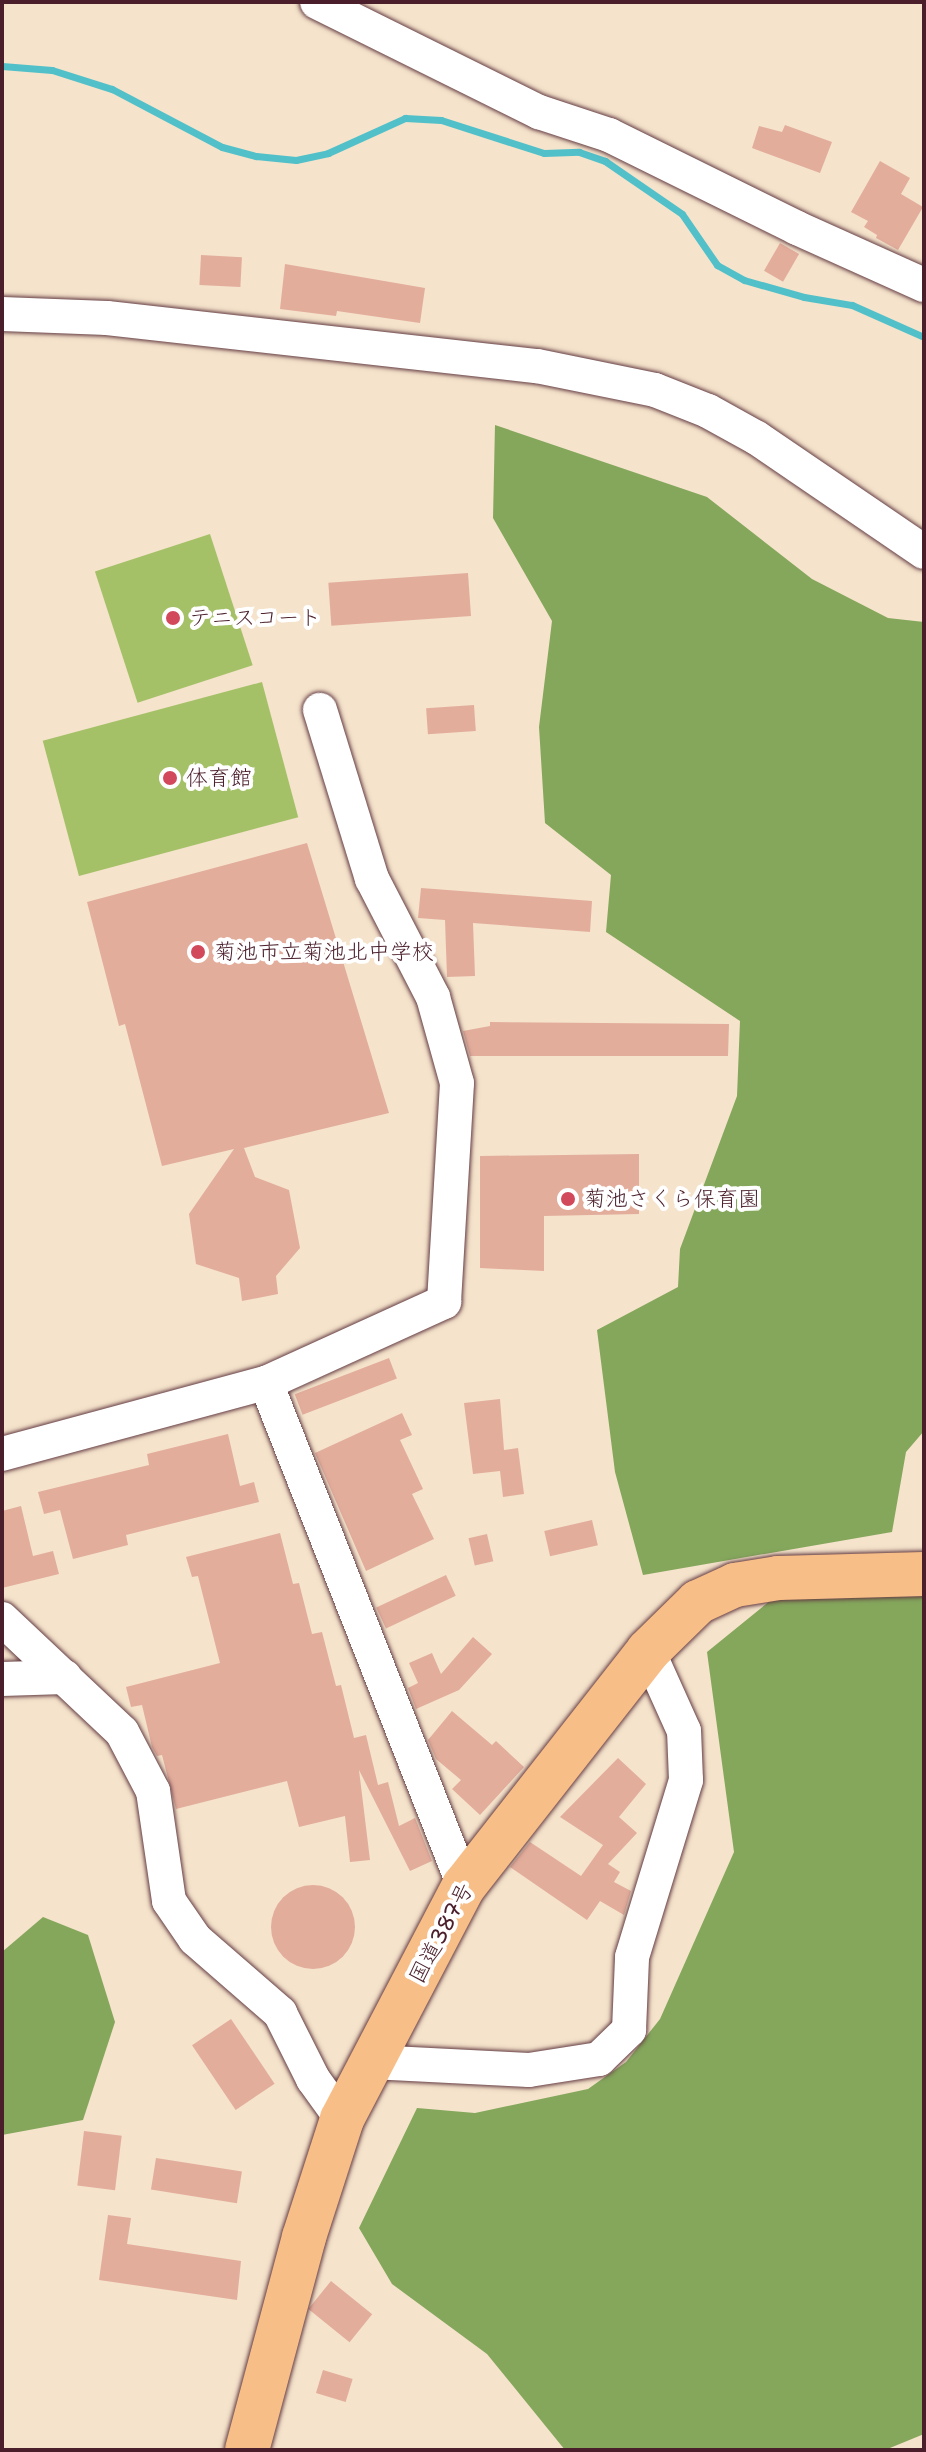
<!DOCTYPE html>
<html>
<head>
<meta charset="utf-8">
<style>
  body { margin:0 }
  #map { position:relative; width:926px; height:2452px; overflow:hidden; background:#f5e3cb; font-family:"Shantell Sans","Klee One",sans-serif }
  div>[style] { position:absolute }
  .green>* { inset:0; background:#a5c168; transform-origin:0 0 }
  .forest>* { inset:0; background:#84a75c }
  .stream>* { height:7px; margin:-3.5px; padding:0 3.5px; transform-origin:3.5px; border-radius:3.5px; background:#52c0c9 }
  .building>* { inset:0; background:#e3ad9c; transform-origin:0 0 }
  .round { border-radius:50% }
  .roads { filter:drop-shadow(0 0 2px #643c43) drop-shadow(0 0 2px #643c43) }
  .minor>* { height:34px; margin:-17px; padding:0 17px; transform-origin:17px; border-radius:17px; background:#fff }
  .highway>* { height:44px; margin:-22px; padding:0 22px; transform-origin:22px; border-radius:22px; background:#f7be88 }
  .dots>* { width:22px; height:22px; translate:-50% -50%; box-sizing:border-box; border:4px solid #fff; border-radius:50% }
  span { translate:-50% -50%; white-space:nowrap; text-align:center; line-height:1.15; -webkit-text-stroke:8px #fff; paint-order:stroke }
  .poi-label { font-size:22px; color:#4a1f2b }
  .left { translate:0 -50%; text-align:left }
  .street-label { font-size:22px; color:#4a1f2b }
  .frame { position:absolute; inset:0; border:4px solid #4a1f2b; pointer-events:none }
</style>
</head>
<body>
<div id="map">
  <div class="green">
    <div style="left:210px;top:534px;width:138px;height:121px;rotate:72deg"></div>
    <div style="left:262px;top:682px;width:140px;height:227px;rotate:75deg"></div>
  </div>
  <div class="forest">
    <div style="clip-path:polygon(495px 425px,707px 497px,812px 579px,888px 618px,924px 622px,924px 1431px,906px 1452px,892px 1532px,643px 1575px,615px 1472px,597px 1330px,678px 1287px,680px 1249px,737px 1096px,740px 1021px,606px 932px,611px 875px,545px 823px,539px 727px,552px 621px,493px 518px)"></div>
    <div style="clip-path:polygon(924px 1596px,924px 2434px,885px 2450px,565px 2450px,487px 2354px,392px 2284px,359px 2228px,417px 2108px,475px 2113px,588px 2089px,626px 2062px,660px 2019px,734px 1852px,707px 1652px,771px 1600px)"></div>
    <div style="clip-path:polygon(43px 1917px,88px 1935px,115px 2022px,83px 2120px,2px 2135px,2px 1952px)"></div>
  </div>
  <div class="stream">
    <div style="left:2px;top:66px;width:50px;rotate:4.6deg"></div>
    <div style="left:52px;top:70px;width:63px;rotate:17.6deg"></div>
    <div style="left:112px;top:89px;width:124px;rotate:27.8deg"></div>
    <div style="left:222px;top:147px;width:35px;rotate:15deg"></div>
    <div style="left:256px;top:156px;width:40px;rotate:5.7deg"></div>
    <div style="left:296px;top:160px;width:33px;rotate:-12deg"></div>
    <div style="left:328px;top:153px;width:85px;rotate:-24.4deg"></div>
    <div style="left:405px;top:118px;width:36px;rotate:3deg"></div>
    <div style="left:441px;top:120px;width:108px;rotate:17.8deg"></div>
    <div style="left:544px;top:153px;width:35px;rotate:-2deg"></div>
    <div style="left:579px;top:152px;width:28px;rotate:19deg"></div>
    <div style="left:605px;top:161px;width:93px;rotate:34.5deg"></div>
    <div style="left:682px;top:214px;width:62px;rotate:55.5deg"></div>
    <div style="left:717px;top:265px;width:31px;rotate:29deg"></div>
    <div style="left:744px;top:280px;width:62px;rotate:15.8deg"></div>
    <div style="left:804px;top:297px;width:49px;rotate:9.5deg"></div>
    <div style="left:852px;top:305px;width:79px;rotate:24deg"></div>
  </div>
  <div class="building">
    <div style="clip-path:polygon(785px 125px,832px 142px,820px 173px,752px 148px,759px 126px,782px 132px)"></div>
    <div style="clip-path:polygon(880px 161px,910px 178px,901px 194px,923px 207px,898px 250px,876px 238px,877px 235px,864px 227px,868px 221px,851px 212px)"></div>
    <div style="left:780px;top:243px;width:22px;height:32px;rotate:30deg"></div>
    <div style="left:201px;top:255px;width:41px;height:30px;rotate:3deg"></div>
    <div style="clip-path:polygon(285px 264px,425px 288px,420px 323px,337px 311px,336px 316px,280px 309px)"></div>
    <div style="left:468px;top:573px;width:43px;height:140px;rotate:86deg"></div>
    <div style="left:474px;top:705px;width:26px;height:48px;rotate:86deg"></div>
    <div style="clip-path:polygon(307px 843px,389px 1113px,244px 1148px,255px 1177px,289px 1190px,300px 1248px,276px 1276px,278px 1294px,242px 1301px,239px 1278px,196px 1264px,189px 1214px,234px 1149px,162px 1166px,125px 1024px,119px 1026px,87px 902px)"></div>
    <div style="clip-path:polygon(421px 888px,592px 901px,590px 932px,473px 923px,475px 976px,447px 977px,445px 920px,418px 918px)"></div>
    <div style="clip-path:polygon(490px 1022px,729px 1024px,728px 1056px,470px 1056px,463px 1031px,490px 1026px)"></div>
    <div style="clip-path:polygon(639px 1154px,639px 1214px,544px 1216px,544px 1271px,480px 1268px,480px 1156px)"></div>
    <div style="left:389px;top:1358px;width:22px;height:101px;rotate:69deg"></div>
    <div style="clip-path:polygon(500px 1399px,504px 1450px,518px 1448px,524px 1494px,503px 1497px,500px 1471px,473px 1474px,464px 1403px)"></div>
    <div style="clip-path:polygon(402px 1413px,412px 1435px,400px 1440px,423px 1489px,412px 1494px,434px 1539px,366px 1571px,315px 1453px)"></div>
    <div style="clip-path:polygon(228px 1434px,240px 1486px,254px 1482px,259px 1502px,126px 1535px,128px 1545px,73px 1559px,60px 1510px,44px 1514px,38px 1492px,149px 1465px,147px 1454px)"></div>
    <div style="clip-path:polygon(21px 1506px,33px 1556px,53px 1551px,59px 1574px,2px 1588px,2px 1511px)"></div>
    <div style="left:592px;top:1520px;width:26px;height:49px;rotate:77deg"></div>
    <div style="clip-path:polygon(280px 1533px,293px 1584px,299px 1583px,312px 1634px,322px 1632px,336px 1686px,341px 1685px,354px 1738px,366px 1735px,378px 1785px,388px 1782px,399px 1826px,415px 1818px,432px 1861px,410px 1871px,359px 1770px,370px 1860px,350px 1862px,345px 1816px,299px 1827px,287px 1781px,176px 1809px,162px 1755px,157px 1756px,152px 1747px,142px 1705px,131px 1707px,126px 1687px,220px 1663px,198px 1576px,192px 1577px,186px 1557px)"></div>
    <div style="left:487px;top:1534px;width:28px;height:19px;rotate:77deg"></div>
    <div style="left:446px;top:1575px;width:23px;height:77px;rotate:65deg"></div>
    <div style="clip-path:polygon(473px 1637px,492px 1654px,459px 1690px,416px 1709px,408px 1688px,418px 1683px,409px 1663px,432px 1653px,441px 1674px)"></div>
    <div style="clip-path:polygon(452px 1711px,492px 1745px,496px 1741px,524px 1767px,480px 1815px,452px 1789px,461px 1780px,436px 1759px,428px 1740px)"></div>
    <div style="clip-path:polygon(618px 1758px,646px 1784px,619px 1817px,637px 1833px,608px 1864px,620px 1872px,614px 1882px,631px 1891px,624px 1915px,600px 1901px,587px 1920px,510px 1867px,530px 1842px,581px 1876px,603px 1845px,560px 1817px)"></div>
    <div class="round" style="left:271px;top:1885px;width:84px;height:84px"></div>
    <div style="left:231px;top:2019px;width:78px;height:47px;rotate:56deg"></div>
    <div style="left:84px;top:2131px;width:38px;height:55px;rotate:7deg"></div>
    <div style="left:156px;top:2158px;width:87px;height:32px;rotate:9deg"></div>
    <div style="clip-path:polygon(108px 2215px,131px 2218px,127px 2244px,241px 2261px,237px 2300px,99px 2280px)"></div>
    <div style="left:331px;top:2281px;width:53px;height:36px;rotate:39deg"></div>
    <div style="left:323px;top:2370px;width:31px;height:24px;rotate:17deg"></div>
  </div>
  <div class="roads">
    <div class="minor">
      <div style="left:317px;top:2px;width:248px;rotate:26.4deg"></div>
      <div style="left:539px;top:112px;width:74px;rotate:18.2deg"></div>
      <div style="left:609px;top:135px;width:210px;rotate:26.3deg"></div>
      <div style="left:797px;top:228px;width:139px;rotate:24.2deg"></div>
      <div style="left:2px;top:314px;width:105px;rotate:2.2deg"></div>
      <div style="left:107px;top:318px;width:433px;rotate:6.4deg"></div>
      <div style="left:537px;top:366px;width:120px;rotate:11.5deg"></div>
      <div style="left:655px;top:390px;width:57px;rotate:21.6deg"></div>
      <div style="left:708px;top:411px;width:56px;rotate:28.9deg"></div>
      <div style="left:757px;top:438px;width:202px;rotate:34.3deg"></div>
      <div style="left:266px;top:1383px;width:196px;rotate:-24.5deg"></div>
      <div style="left:444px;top:1302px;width:219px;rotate:-86.6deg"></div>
      <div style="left:457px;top:1083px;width:89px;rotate:-105.6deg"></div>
      <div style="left:433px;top:997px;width:133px;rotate:-117.3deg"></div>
      <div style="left:372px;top:879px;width:177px;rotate:-107.1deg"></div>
      <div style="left:2px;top:1454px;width:273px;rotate:-15.1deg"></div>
      <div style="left:266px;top:1383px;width:541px;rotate:68.51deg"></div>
      <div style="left:2px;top:1619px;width:165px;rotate:43.3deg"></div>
      <div style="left:122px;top:1732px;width:67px;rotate:62.3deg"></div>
      <div style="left:153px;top:1791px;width:111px;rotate:81.7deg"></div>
      <div style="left:169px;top:1901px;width:46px;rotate:55.6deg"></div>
      <div style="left:195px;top:1939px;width:113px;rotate:41deg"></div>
      <div style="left:280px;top:2013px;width:74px;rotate:63.4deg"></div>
      <div style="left:313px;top:2079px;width:49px;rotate:54.1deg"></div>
      <div style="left:2px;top:1679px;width:63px;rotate:-1.8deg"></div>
      <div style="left:371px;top:2062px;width:158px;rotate:2.9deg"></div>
      <div style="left:529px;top:2070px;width:71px;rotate:-8.9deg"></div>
      <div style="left:599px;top:2059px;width:42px;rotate:-44deg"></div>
      <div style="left:629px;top:2030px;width:73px;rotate:-87.6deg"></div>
      <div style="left:632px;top:1957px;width:185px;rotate:-73deg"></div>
      <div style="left:686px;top:1780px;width:49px;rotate:-92.3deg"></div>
      <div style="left:684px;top:1731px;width:88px;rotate:-114.2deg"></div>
    </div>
    <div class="highway">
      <div style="left:247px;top:2450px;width:220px;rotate:-75deg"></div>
      <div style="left:304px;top:2237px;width:124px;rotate:-72.1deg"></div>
      <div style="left:342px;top:2119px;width:263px;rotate:-62.4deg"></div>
      <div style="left:464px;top:1886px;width:298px;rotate:-51.9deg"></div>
      <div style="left:648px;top:1651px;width:70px;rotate:-44.4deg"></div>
      <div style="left:698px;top:1602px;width:41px;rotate:-24.7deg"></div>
      <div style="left:735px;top:1585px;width:44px;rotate:-9.2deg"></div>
      <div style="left:778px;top:1578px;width:146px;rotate:-1.6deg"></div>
    </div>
  </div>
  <div class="dots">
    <div style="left:173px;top:618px;background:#d1495b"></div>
    <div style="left:170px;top:778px;background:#d1495b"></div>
    <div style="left:198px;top:952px;background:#d1495b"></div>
    <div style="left:568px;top:1199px;background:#d1495b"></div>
  </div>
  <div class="poi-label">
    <span class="left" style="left:189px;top:618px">テニスコート</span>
    <span class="left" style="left:186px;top:778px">体育館</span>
    <span class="left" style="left:214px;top:952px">菊池市立菊池北中学校</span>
    <span class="left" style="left:584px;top:1199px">菊池さくら保育園</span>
  </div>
  <div class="street-label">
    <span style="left:441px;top:1933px;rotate:-62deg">国道387号</span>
  </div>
  <div class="frame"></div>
</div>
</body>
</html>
